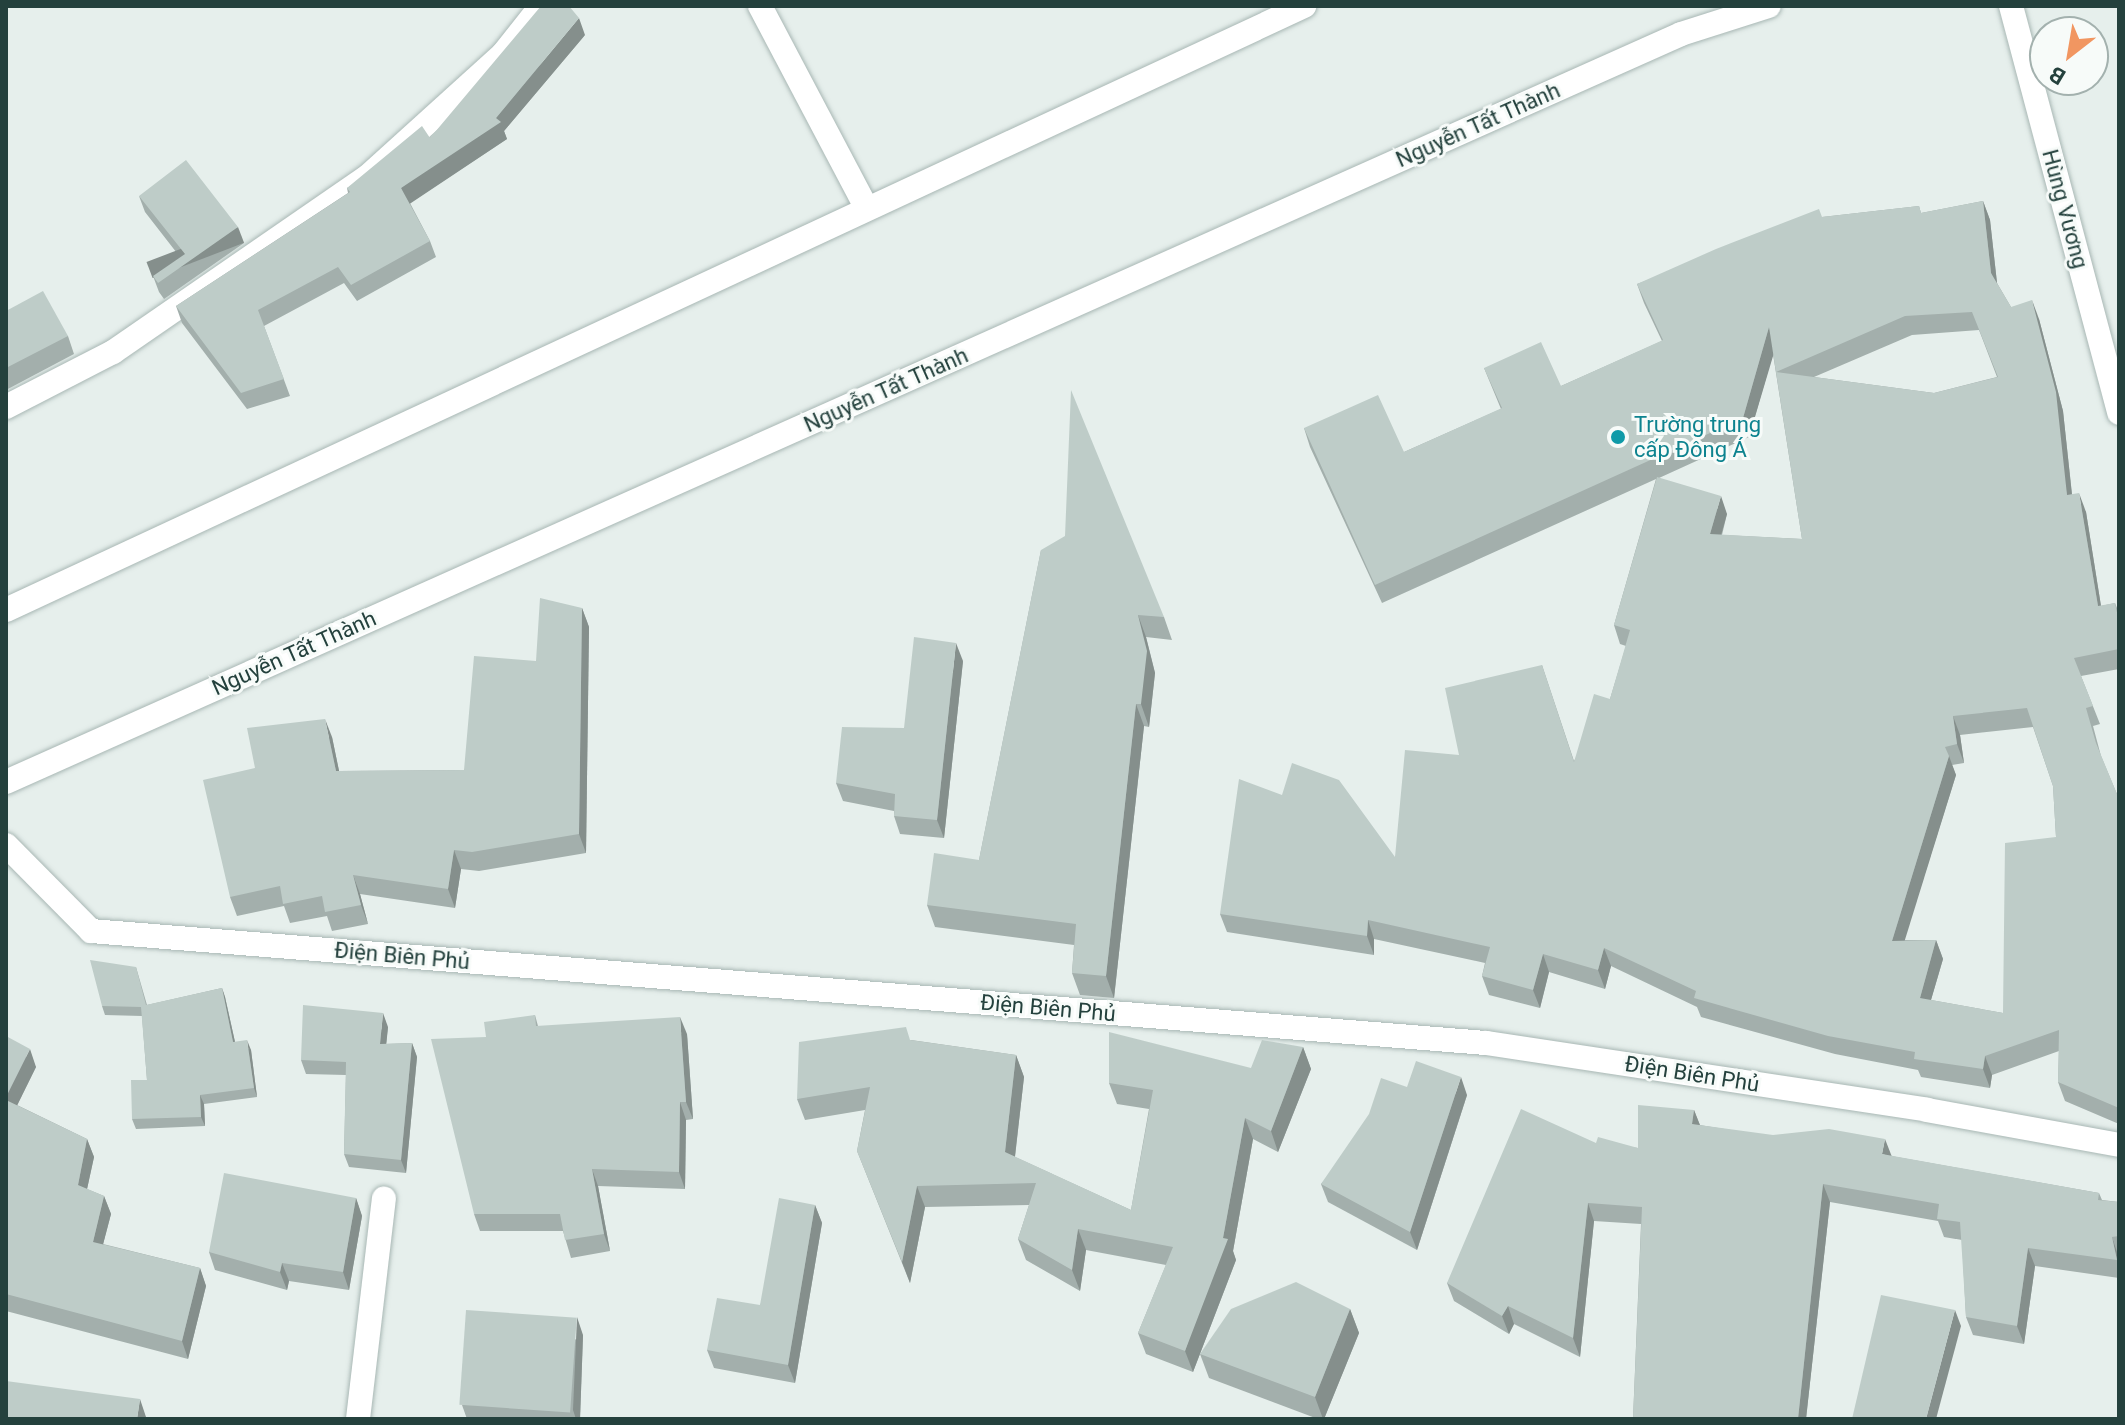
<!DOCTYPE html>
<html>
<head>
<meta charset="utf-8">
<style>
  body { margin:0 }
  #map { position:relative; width:2125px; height:1425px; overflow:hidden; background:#e6efec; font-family:Roboto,sans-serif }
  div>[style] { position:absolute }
  .roads { filter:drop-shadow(0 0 2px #a8b7b4) drop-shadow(0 0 2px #a8b7b4) }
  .minor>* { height:24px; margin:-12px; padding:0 12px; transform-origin:12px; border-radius:12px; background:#fff }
  .secondary>* { height:24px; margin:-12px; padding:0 12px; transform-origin:12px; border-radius:12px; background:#fff }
  .wall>* { inset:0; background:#a3afac }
  .shaded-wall>* { inset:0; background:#858f8c; transform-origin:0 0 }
  .building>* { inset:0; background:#beccc8; transform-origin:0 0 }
  .dots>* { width:22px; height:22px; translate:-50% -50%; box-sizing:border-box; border:4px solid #f7fbf9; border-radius:50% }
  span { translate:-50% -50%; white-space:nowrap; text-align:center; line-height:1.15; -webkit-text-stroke:6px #f7fbf9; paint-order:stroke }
  .street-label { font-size:22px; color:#24413d }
  .culture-label { font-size:22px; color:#0d838f }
  .left { translate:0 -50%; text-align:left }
  .frame { position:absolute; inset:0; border:8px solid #24413d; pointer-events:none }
  .north { position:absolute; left:2029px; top:16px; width:80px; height:80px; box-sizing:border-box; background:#f7fbf9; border:2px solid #a3b1ae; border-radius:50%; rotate:211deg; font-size:22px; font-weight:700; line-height:32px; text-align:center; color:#24413d }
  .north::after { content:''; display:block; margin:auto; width:28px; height:36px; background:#f19661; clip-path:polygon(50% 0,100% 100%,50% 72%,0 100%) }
</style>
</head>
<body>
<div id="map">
  <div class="roads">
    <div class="minor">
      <div style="left:760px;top:6px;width:229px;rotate:62.2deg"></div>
      <div style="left:6px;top:407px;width:120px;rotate:-27.2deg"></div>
      <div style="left:113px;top:352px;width:308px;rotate:-34.6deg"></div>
      <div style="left:367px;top:177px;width:183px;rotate:-42.1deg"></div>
      <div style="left:503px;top:54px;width:61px;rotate:-51.6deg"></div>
      <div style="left:6px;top:845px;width:121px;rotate:45.3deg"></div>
      <div style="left:91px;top:931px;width:1399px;rotate:4.59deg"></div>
      <div style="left:1486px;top:1043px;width:446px;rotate:8.6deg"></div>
      <div style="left:1927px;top:1110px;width:195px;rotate:10.3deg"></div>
      <div style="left:358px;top:1419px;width:222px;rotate:-83.3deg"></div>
    </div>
    <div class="secondary">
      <div style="left:2011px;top:6px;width:421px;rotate:75.1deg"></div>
      <div style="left:6px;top:610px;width:1432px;rotate:-24.95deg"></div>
      <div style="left:6px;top:782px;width:1834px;rotate:-24.06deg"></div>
      <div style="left:1681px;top:34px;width:92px;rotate:-17.7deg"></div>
    </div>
  </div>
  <div class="wall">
    <div style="clip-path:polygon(585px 35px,504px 131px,507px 139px,410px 203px,430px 241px,436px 257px,357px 301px,344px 283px,264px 326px,290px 396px,247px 409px,182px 323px,176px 306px,348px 193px,347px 188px,430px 138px)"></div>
    <div style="clip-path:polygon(139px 196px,244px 243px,164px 299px,159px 292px,153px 276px,180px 257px,145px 212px)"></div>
    <div style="clip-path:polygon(evenodd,1983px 201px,1990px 220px,1997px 283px,2011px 307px,2039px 319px,2063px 411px,2072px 494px,2086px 512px,2101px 606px,2115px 603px,2119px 613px,2119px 669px,2081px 676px,2100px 724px,2093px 726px,2101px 756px,2119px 799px,2119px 1124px,2065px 1101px,2058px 1082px,2059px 1051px,1992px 1075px,1990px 1088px,1921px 1077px,1918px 1070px,1835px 1054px,1701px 1017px,1697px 1007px,1611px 966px,1605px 989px,1549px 972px,1540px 1008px,1489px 995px,1482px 976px,1485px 963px,1374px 939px,1374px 955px,1227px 932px,1220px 914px,1395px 857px,1459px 755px,1542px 665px,1574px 761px,1610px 699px,1626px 646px,1620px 644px,1614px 625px,1656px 479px,1382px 603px,1310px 447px,1304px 428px,1404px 452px,1501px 409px,1484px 368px,1561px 386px,1662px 341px,1644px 303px,1637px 284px,1822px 217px,1919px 206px,1921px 213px,1983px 201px,1979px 330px,1997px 377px,1934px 393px,1814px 377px,1912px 335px,1979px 330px,1983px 201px,1773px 354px,1802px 539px,1722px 535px,1727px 514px,1659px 478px,1749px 437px,1773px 354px,1983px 201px,2033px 727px,2053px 786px,2056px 837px,2003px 1013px,1931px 1000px,1943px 959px,1936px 940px,1904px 940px,1956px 775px,1952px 765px,1964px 763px,1960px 735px,2033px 727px)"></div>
    <div style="clip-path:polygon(6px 311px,68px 336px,74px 354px,6px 390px)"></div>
    <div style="clip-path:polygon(1041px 550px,1164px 617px,1172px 640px,1146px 637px,1155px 673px,1149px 727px,1144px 726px,1114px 998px,1080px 995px,1072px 973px,1074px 945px,935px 927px,927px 905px,979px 860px)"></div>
    <div style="clip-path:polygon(582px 608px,589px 627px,586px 853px,479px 871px,461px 869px,455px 908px,360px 894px,368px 924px,332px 931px,327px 916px,290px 923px,284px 906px,237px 916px,230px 897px,255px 768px,332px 737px,339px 771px,464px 770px,536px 661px)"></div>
    <div style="clip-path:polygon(963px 661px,944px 838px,900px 834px,894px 816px,894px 811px,843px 801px,836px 783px,904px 728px)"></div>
    <div style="clip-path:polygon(136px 967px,147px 1005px,222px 988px,225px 997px,235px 1042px,251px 1050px,257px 1097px,204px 1104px,205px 1126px,136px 1129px,132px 1119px,147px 1080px,142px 1016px,105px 1015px,102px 1006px)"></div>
    <div style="clip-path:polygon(535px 1015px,538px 1026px,687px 1034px,693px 1119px,686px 1120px,685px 1189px,598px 1186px,610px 1251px,571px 1258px,563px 1231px,480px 1231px,474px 1214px,486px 1037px)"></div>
    <div style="clip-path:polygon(388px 1027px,386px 1044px,412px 1043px,417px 1057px,406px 1173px,349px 1167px,344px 1154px,346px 1075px,306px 1074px,301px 1060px)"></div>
    <div style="clip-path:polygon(6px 1036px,36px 1067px,17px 1105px,87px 1139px,94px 1157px,87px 1189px,104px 1196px,111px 1214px,103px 1244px,200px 1268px,206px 1286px,188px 1359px,6px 1311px)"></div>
    <div style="clip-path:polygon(911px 1040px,1016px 1055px,1024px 1077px,1015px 1157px,1131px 1210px,1149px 1109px,1117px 1104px,1109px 1083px,1251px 1068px,1303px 1047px,1311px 1069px,1278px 1152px,1253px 1139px,1233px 1251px,1236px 1260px,1193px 1372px,1146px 1354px,1138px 1333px,1166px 1265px,1086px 1250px,1080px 1291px,1026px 1260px,1018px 1239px,1029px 1205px,925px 1207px,910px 1283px,857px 1151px,865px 1110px,805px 1120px,797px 1099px)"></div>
    <div style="clip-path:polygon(1407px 1087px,1467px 1095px,1417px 1250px,1328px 1202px,1321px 1184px)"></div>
    <div style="clip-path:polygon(1694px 1110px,1700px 1125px,1891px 1156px,2099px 1193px,2102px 1200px,2119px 1202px,2119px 1278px,2035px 1266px,2024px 1344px,1973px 1335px,1966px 1317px,1962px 1240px,1944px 1237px,1938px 1221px,1830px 1202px,1806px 1419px,1633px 1419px,1641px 1224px,1594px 1221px,1580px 1357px,1514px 1324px,1509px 1334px,1454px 1301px,1447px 1283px,1596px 1143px,1638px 1148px)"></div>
    <div style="clip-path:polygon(356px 1198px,362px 1216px,349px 1290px,289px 1281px,287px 1290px,215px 1270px,209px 1252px)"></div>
    <div style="clip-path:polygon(815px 1205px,822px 1223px,795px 1383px,714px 1368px,707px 1350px,760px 1305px)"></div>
    <div style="clip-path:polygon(1350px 1309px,1359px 1333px,1324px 1419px,1318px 1419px,1209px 1378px,1200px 1354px)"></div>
    <div style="clip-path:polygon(583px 1335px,580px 1419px,467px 1419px,462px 1405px)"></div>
  </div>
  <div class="shaded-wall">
    <div style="clip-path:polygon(579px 18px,585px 35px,504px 131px,507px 139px,408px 205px,401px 188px,496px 118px)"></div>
    <div style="clip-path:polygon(1983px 201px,1990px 220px,1998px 292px,1991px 273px)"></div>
    <div style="left:238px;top:227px;width:17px;height:98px;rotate:69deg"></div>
    <div style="clip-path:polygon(2032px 300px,2039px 319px,2063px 411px,2074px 514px,2067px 495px)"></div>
    <div style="clip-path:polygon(1769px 327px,1776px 346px,1749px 437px,1743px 418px)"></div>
    <div style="clip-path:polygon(2079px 493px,2086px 512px,2104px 625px,2098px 606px)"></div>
    <div style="clip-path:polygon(1721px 496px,1727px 514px,1716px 553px,1710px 534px)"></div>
    <div style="clip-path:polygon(582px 608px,589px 627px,586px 853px,579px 834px)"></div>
    <div style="clip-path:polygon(1138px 615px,1146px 637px,1155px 673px,1149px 727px,1141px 704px)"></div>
    <div style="clip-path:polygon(956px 643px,963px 661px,944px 838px,937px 820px)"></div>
    <div style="clip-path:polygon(1136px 704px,1144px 726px,1114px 998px,1106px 976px)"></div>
    <div style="clip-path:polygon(1953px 716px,1960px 735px,1964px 763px,1957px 744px)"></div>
    <div style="clip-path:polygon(325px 719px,332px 737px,343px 790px,336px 771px)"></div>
    <div style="clip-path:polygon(1949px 756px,1956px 775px,1899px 959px,1892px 941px)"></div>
    <div style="clip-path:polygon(454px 850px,461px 869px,455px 908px,448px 889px)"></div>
    <div style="clip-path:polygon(353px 875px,360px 894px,368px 924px,361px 905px)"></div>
    <div style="clip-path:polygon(1368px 920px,1374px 939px,1374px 955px,1367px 936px)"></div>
    <div style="clip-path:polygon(1936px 940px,1943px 959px,1926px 1017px,1920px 998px)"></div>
    <div style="clip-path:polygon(1604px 948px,1611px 966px,1605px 989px,1598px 970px)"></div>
    <div style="clip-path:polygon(1543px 954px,1549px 972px,1540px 1008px,1533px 990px)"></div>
    <div style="clip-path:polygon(222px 988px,225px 997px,237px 1051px,233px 1042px)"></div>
    <div style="clip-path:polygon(383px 1013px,388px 1027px,385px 1057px,380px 1044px)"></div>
    <div style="clip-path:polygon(680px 1017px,687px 1034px,693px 1119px,686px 1102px)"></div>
    <div style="clip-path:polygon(247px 1040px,251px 1050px,257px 1097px,254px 1088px)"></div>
    <div style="clip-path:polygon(412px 1043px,417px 1057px,406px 1173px,401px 1160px)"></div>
    <div style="clip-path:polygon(1303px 1047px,1311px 1069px,1278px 1152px,1271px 1131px)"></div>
    <div style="clip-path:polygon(30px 1049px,36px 1067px,11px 1118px,6px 1103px,6px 1097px)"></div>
    <div style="clip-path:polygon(1016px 1055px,1024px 1077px,1013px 1173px,1005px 1152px)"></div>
    <div style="clip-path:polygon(1985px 1056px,1992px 1075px,1990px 1088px,1983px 1069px)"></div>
    <div style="clip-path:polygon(1461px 1077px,1467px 1095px,1417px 1250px,1410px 1232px)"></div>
    <div style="clip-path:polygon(200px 1095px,204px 1104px,205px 1126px,201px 1117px)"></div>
    <div style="clip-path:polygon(680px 1102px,686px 1120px,685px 1189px,679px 1172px)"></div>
    <div style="clip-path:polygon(1694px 1110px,1701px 1128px,1692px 1124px)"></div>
    <div style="clip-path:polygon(1245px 1118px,1253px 1139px,1233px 1251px,1236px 1260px,1193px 1372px,1185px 1351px,1223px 1238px)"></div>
    <div style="clip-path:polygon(87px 1139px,94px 1157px,84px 1203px,78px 1185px)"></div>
    <div style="clip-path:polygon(1885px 1139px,1892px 1157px,1882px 1154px)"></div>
    <div style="clip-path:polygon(592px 1169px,598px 1186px,610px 1251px,604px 1234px)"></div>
    <div style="clip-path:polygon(1823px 1184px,1830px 1202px,1806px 1419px,1798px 1419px)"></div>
    <div style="clip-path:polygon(917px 1186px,925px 1207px,910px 1283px,902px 1262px)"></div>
    <div style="clip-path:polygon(104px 1196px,111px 1214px,99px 1260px,93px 1242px)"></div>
    <div style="clip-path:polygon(356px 1198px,362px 1216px,349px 1290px,343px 1272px)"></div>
    <div style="clip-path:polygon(1588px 1203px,1594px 1221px,1580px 1357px,1573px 1338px)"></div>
    <div style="clip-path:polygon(815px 1205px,822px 1223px,795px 1383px,788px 1365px)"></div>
    <div style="clip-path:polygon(1078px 1229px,1086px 1250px,1080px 1291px,1072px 1270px)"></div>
    <div style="clip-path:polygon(2112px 1237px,2118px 1255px,2119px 1267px,2117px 1260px)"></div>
    <div style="clip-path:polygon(2028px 1248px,2035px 1266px,2024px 1344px,2017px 1326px)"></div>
    <div style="clip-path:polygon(282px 1263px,289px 1281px,287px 1290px,280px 1272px)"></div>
    <div style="clip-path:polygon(200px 1268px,206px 1286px,188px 1359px,182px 1341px)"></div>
    <div style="clip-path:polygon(1508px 1306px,1514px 1324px,1509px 1334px,1502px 1316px)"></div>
    <div style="clip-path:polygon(1350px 1309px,1359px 1333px,1324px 1419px,1323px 1419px,1315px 1397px)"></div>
    <div style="clip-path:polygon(1955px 1310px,1961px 1326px,1936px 1419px,1926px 1419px)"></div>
    <div style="clip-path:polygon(577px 1317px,583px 1335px,580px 1419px,576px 1419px,573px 1410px)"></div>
    <div style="clip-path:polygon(140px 1399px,146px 1417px,146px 1419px,137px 1419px)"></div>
  </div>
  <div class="building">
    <div style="clip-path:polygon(541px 6px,569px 6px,579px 18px,496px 118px,501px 122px,401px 188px,430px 241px,351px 285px,338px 267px,258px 310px,284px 379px,241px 393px,176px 306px,350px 192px,347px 188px,422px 126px,430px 138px)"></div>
    <div style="clip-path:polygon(186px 160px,238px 227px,158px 283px,153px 276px,185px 254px,139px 196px)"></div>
    <div style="clip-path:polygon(evenodd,1983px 201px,1991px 273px,2011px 307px,2032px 300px,2056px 392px,2067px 495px,2079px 493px,2098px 606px,2115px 603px,2119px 622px,2119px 649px,2074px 658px,2093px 706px,2086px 708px,2096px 743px,2119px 799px,2119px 1108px,2058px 1082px,2059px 1030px,1985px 1056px,1983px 1069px,1914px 1059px,1915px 1052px,1828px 1036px,1694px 998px,1696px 991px,1604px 948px,1598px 970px,1543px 954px,1533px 990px,1482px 976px,1490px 947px,1368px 920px,1367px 936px,1220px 914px,1239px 779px,1282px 795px,1292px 763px,1339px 780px,1395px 857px,1405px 750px,1459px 755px,1445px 688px,1542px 665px,1574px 762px,1594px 694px,1610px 699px,1630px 630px,1614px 625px,1657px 477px,1721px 496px,1710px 534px,1802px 539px,1776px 372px,1934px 393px,1998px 377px,1972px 312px,1905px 316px,1776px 372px,1769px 327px,1743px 418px,1375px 585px,1304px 428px,1378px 395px,1404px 452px,1502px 408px,1484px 368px,1541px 342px,1561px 386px,1663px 340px,1637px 284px,1716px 249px,1819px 209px,1822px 217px,1919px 206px,1921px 213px,1983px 201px,2027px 708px,2053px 786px,2056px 837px,2005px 843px,2003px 1013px,1920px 998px,1936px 940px,1892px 941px,1949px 756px,1945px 747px,1957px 744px,1953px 716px,2027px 708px)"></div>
    <div style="clip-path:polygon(43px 291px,68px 336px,6px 368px,6px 311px)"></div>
    <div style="clip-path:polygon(1071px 390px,1164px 617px,1138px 615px,1147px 651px,1141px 704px,1136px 704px,1106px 976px,1072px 973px,1076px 924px,927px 905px,934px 853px,979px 860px,1041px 550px,1065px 536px)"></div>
    <div style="clip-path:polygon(540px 598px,582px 608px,579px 834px,472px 852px,454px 850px,448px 889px,353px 875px,361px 905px,325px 912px,322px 896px,283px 904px,280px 886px,230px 897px,203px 780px,255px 768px,247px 728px,325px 719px,336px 771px,464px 770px,474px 656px,536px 661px)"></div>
    <div style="clip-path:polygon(914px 637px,956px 643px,937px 820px,894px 816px,895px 794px,836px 783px,842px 727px,904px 728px)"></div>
    <div style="clip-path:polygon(90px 960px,136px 967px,146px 1005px,222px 988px,233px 1042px,247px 1040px,254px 1088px,200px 1095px,201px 1117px,132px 1119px,131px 1080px,147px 1080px,141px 1007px,102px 1006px)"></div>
    <div style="clip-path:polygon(303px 1005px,383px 1013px,380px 1044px,412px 1043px,401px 1160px,344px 1154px,346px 1062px,301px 1060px)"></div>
    <div style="clip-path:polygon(535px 1015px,536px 1026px,680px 1017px,686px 1102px,680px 1102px,679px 1172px,592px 1169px,604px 1234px,565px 1240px,560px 1214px,474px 1214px,431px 1039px,486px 1037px,484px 1022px)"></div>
    <div style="clip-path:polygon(906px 1027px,910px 1040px,1016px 1055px,1005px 1152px,1131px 1210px,1153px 1090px,1109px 1083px,1109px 1032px,1251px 1068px,1262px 1040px,1303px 1047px,1271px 1131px,1245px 1118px,1223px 1238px,1228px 1239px,1185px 1351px,1138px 1333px,1173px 1247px,1078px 1229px,1072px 1270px,1018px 1239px,1036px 1183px,917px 1186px,902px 1262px,857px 1151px,870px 1087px,797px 1099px,799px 1042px)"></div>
    <div style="clip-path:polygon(6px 1036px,30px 1049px,6px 1097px)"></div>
    <div style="clip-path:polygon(1416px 1061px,1461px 1077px,1410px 1232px,1321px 1184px,1369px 1114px,1381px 1078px,1407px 1087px)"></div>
    <div style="clip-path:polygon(6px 1100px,87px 1139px,78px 1185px,104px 1196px,93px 1242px,200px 1268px,182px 1341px,6px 1294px)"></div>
    <div style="clip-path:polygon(1638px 1105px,1694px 1110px,1692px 1124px,1773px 1135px,1829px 1129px,1885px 1139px,1882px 1154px,2099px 1193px,2098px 1200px,2119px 1202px,2119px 1236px,2112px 1237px,2117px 1260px,2028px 1248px,2017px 1326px,1966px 1317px,1960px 1222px,1937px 1219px,1939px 1204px,1823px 1184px,1798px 1419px,1633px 1419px,1642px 1207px,1588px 1203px,1573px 1338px,1508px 1306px,1502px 1316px,1447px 1283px,1521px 1109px,1596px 1143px,1598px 1137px,1638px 1148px)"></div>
    <div style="clip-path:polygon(224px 1173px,356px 1198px,343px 1272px,282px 1263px,280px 1272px,209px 1252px)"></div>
    <div style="clip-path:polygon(779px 1198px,815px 1205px,788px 1365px,707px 1350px,717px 1298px,760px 1305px)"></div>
    <div style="clip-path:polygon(1296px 1282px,1350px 1309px,1315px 1397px,1200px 1354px,1231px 1309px)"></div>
    <div style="clip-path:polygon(1881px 1295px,1955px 1310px,1926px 1419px,1852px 1419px)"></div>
    <div style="left:466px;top:1310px;width:111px;height:95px;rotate:4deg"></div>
    <div style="clip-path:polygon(6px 1381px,140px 1399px,137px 1419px,6px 1419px)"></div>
  </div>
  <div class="dots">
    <div style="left:1618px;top:437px;background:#0f9aa8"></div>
  </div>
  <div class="street-label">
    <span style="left:1478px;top:125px;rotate:-24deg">Nguyễn Tất Thành</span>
    <span style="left:2065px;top:209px;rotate:75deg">Hùng Vương</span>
    <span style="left:886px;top:390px;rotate:-24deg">Nguyễn Tất Thành</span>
    <span style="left:294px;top:653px;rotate:-24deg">Nguyễn Tất Thành</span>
    <span style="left:402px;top:956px;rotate:5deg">Điện Biên Phủ</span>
    <span style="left:1048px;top:1008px;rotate:5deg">Điện Biên Phủ</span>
    <span style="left:1692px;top:1074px;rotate:9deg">Điện Biên Phủ</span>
  </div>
  <div class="culture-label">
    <span class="left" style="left:1634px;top:437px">Trường trung<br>cấp Đông Á</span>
  </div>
  <div class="frame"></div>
  <div class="north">B</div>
</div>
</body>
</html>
